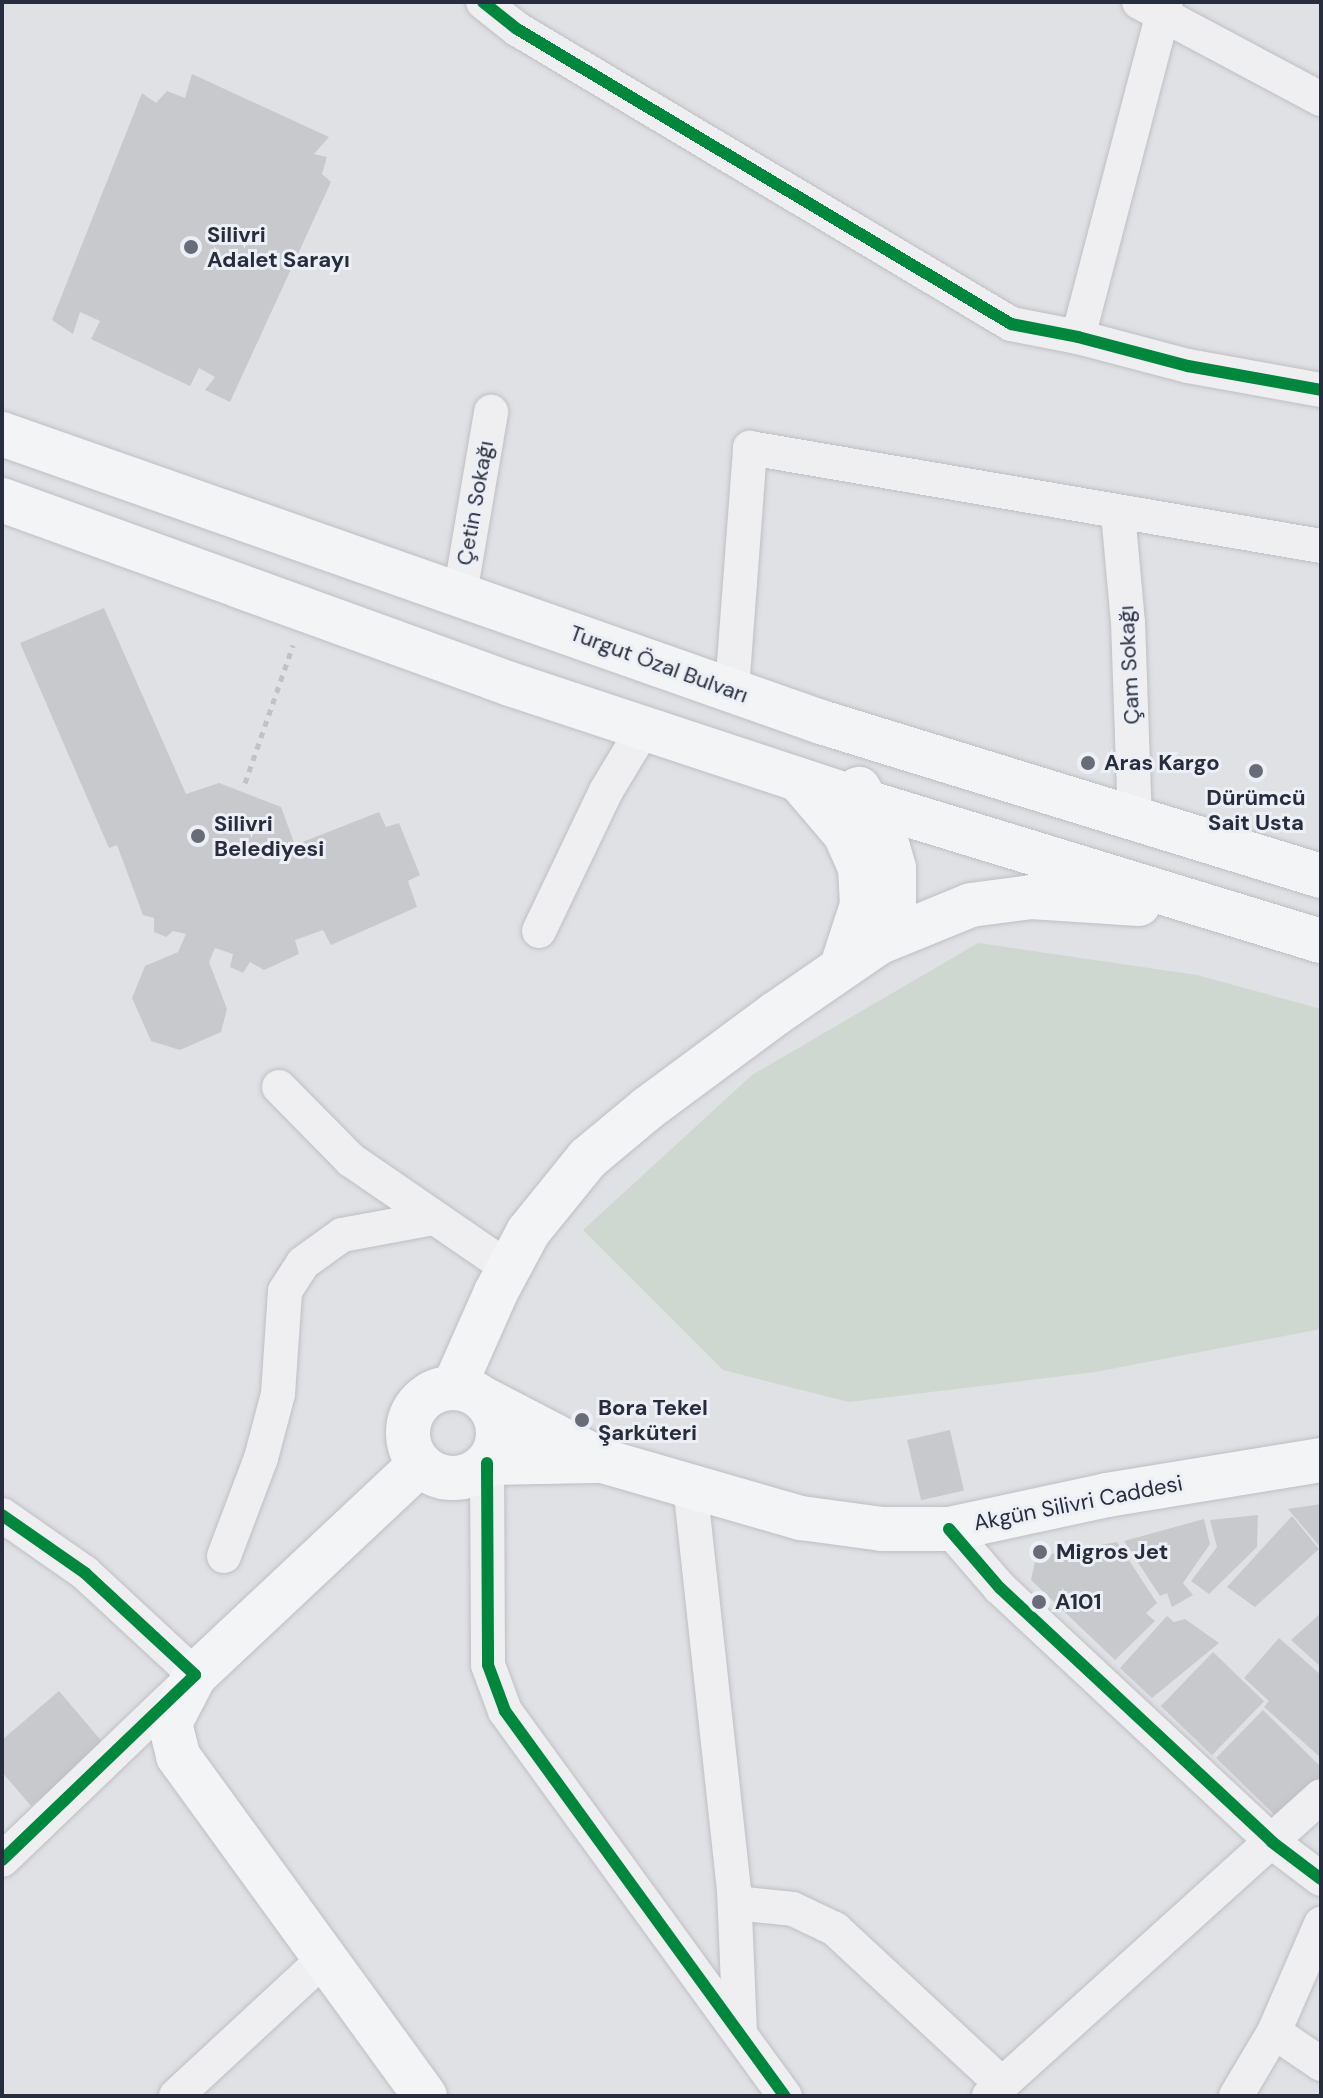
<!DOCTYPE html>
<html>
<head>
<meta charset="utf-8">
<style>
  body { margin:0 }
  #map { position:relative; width:1323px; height:2098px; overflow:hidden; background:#dfe1e5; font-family:"DM Sans",sans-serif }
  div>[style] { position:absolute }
  .green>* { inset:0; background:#cfd8d0 }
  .building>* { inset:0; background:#c7c9cd; transform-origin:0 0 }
  .path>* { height:5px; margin-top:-2.5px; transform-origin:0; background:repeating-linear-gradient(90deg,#c1c2c8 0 6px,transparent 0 12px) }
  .roads { filter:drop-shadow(0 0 2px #bebfc3) drop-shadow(0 0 2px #bebfc3) }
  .minor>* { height:34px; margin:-17px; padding:0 17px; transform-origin:17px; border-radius:17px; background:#efeff1 }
  .major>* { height:44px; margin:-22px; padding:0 22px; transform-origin:22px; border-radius:22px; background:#f3f4f5 }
  .major>.ring { margin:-22px; padding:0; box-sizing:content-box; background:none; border:44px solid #f3f4f5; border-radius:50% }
  .cycleway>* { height:12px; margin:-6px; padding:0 6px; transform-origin:6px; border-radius:6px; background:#00873e }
  .dots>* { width:22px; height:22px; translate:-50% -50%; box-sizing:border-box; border:4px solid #eceff5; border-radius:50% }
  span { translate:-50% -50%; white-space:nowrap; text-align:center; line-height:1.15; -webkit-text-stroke:6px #eceff5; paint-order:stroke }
  .poi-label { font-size:22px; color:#272d3d; font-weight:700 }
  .left { translate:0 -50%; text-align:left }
  .street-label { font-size:22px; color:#272d3d }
  .frame { position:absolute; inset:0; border:4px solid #272d3d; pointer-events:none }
</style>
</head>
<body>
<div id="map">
  <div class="green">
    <div style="clip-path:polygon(978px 943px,1197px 975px,1321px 1009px,1321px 1329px,1095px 1372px,849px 1402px,723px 1370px,583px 1230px,752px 1075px)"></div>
  </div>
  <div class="building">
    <div style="clip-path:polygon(192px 74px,329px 137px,314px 154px,327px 157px,322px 174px,331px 182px,230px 402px,205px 390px,215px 377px,199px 368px,190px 386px,91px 339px,100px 321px,80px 312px,73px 334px,52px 320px,142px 93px,156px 103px,167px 91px,185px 98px)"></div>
    <div style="clip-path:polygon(104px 608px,186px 794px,219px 783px,281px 807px,295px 845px,379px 812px,386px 827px,399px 823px,420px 875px,408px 881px,417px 907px,331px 945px,323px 930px,295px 940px,299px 954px,264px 970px,250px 962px,243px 973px,230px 967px,233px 954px,215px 948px,209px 962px,227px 1009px,221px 1032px,180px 1050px,151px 1041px,132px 998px,145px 966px,178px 952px,186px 934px,173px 931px,166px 937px,154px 932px,154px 918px,143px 915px,117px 845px,109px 848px,20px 643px)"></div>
    <div style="left:950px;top:1430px;width:62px;height:44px;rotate:77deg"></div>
    <div style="clip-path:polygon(1321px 1504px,1321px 1548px,1288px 1509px)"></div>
    <div style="clip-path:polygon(1258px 1515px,1257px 1547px,1209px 1594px,1191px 1581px,1217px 1547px,1210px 1520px)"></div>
    <div style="clip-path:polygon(1292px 1516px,1319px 1549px,1255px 1607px,1227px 1587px)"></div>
    <div style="clip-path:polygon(1204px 1519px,1210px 1544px,1183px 1583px,1193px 1595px,1172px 1607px,1167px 1593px,1160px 1596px,1124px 1541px)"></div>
    <div style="clip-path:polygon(1117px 1542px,1157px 1603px,1146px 1613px,1155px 1621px,1115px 1660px,1031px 1580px,1036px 1557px)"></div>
    <div style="clip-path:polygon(1321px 1613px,1321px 1667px,1291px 1640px)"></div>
    <div style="clip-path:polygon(1167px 1616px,1174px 1622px,1185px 1619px,1219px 1643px,1152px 1698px,1120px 1668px)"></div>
    <div style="clip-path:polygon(1279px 1638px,1321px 1675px,1321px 1758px,1264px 1707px,1269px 1701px,1244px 1678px)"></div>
    <div style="left:1213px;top:1652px;width:71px;height:75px;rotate:44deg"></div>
    <div style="clip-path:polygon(59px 1691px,104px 1744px,31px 1806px,2px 1772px,2px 1740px)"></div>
    <div style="clip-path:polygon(1263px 1710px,1321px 1767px,1321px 1776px,1279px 1819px,1216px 1758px)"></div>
  </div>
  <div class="path">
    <div style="left:245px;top:783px;width:146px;rotate:-70.8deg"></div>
  </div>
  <div class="roads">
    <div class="minor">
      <div style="left:483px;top:2px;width:43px;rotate:38.5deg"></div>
      <div style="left:517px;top:29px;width:575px;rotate:30.84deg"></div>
      <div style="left:1011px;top:324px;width:68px;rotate:11deg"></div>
      <div style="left:1078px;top:337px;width:114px;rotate:14.8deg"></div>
      <div style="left:1188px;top:366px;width:135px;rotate:10.2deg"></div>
      <div style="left:1139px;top:2px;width:206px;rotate:28.1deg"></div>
      <div style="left:1078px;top:337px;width:346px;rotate:-75.3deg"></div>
      <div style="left:1118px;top:513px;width:109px;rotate:84.8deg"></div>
      <div style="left:1128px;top:622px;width:196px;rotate:88deg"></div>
      <div style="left:460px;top:594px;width:185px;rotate:-80.3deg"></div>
      <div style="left:732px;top:689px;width:242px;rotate:-85.7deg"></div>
      <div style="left:750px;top:448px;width:579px;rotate:9.74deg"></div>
      <div style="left:539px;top:931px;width:155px;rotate:-64.4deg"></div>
      <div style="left:606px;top:791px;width:74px;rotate:-58.9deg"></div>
      <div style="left:279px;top:1087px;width:103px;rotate:45.4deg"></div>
      <div style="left:351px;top:1160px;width:191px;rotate:34.5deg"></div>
      <div style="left:487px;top:1463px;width:202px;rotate:89.7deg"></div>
      <div style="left:488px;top:1665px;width:49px;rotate:69.7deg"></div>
      <div style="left:505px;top:1711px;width:476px;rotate:54deg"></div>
      <div style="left:690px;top:1485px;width:407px;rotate:83.8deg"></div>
      <div style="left:734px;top:1890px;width:142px;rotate:87.6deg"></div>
      <div style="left:2px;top:1515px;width:101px;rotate:34.9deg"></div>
      <div style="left:85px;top:1573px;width:150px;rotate:42.8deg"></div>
      <div style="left:195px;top:1675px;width:267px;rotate:136.2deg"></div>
      <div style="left:949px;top:1529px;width:78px;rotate:49.2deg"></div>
      <div style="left:1000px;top:1588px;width:372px;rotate:43deg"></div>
      <div style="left:1272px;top:1842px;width:61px;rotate:37.1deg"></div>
      <div style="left:224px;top:1556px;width:105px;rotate:-69.3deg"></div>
      <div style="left:261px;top:1458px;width:66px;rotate:-75.1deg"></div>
      <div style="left:278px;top:1394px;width:103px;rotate:-86.1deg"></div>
      <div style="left:285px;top:1291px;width:33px;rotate:-57deg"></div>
      <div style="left:303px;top:1263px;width:48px;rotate:-35.7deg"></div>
      <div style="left:342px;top:1235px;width:94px;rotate:-10.5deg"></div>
      <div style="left:735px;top:1903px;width:58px;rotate:5.9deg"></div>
      <div style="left:793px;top:1909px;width:47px;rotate:25.5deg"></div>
      <div style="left:835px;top:1929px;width:228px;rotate:42.9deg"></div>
      <div style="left:1274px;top:2032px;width:57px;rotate:34.2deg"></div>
      <div style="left:176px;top:2096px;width:200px;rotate:-42.8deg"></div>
      <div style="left:989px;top:2096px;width:447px;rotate:-42.1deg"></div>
      <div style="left:1236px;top:2096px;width:74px;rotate:-59.3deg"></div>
      <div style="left:1274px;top:2032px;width:118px;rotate:-66.5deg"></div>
    </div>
    <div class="major">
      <div style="left:2px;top:434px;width:868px;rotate:19.37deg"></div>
      <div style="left:821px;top:722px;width:523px;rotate:17.12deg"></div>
      <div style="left:2px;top:500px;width:540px;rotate:19.91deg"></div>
      <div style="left:510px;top:684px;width:375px;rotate:18.3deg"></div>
      <div style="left:866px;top:802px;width:476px;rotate:17deg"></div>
      <div style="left:799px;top:780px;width:71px;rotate:49.6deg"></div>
      <div style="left:845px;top:834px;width:36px;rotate:66deg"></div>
      <div style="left:860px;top:867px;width:38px;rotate:87deg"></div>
      <div style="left:862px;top:905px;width:58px;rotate:108.1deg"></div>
      <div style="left:878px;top:943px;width:100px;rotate:-22.2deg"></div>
      <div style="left:971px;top:905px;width:61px;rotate:-7.6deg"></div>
      <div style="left:1031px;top:897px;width:108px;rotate:3.7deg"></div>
      <div style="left:454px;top:1387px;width:104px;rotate:-66.1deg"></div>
      <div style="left:496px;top:1292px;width:68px;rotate:-61.9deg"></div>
      <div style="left:528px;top:1232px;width:95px;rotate:-51deg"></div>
      <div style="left:588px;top:1158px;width:78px;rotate:-39.8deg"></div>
      <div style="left:648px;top:1108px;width:158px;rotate:-36.5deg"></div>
      <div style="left:775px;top:1014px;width:125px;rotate:-34.6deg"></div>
      <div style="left:878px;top:943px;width:42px;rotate:-67.7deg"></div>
      <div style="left:894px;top:904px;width:36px;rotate:-90deg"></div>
      <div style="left:894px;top:868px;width:33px;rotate:-106deg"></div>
      <div style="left:885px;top:836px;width:54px;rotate:-119deg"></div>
      <div class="ring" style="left:408px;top:1388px;width:46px;height:46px"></div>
      <div style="left:482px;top:1398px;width:136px;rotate:27.5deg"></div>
      <div style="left:603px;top:1461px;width:206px;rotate:16.1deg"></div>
      <div style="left:801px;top:1518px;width:82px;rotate:7.7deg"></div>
      <div style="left:882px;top:1529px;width:67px"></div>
      <div style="left:949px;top:1529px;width:162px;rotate:-12.1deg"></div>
      <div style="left:1107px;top:1495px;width:217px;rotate:-9.3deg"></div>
      <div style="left:487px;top:1463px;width:109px;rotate:-1.1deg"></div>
      <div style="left:420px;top:1464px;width:308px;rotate:136.8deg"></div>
      <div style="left:195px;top:1675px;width:54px;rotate:117.5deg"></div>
      <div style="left:170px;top:1723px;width:34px;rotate:76deg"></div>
      <div style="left:178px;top:1756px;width:420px;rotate:54deg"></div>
    </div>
  </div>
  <div class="cycleway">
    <div style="left:483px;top:2px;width:43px;rotate:38.5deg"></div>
    <div style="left:517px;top:29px;width:575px;rotate:30.84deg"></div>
    <div style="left:1011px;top:324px;width:68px;rotate:11deg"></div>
    <div style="left:1078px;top:337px;width:114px;rotate:14.8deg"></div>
    <div style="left:1188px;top:366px;width:135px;rotate:10.2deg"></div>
    <div style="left:487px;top:1463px;width:202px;rotate:89.7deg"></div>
    <div style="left:488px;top:1665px;width:49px;rotate:69.7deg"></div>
    <div style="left:505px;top:1711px;width:476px;rotate:54deg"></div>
    <div style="left:2px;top:1515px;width:101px;rotate:34.9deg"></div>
    <div style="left:85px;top:1573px;width:150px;rotate:42.8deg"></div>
    <div style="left:195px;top:1675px;width:267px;rotate:136.2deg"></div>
    <div style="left:949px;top:1529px;width:78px;rotate:49.2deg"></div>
    <div style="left:1000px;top:1588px;width:372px;rotate:43deg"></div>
    <div style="left:1272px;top:1842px;width:61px;rotate:37.1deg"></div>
  </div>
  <div class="dots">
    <div style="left:191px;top:247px;background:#676c78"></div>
    <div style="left:1088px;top:763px;background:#676c78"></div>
    <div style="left:1256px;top:771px;background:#676c78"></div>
    <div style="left:198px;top:836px;background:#676c78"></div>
    <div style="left:582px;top:1420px;background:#676c78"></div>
    <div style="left:1040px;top:1552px;background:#676c78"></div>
    <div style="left:1039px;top:1602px;background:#676c78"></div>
  </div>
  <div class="poi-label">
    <span class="left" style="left:207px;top:247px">Silivri<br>Adalet Sarayı</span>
    <span class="left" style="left:1104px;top:763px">Aras Kargo</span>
    <span style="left:1256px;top:810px">Dürümcü<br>Sait Usta</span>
    <span class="left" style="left:214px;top:836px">Silivri<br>Belediyesi</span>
    <span class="left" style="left:598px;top:1420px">Bora Tekel<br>Şarküteri</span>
    <span class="left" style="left:1056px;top:1552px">Migros Jet</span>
    <span class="left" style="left:1055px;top:1602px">A101</span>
  </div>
  <div class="street-label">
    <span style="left:475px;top:503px;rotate:-80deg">Çetin Sokağı</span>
    <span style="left:659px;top:664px;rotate:20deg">Turgut Özal Bulvarı</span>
    <span style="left:1129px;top:665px;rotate:-93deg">Çam Sokağı</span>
    <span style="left:1078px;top:1503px;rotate:-11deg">Akgün Silivri Caddesi</span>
  </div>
  <div class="frame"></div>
</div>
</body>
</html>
